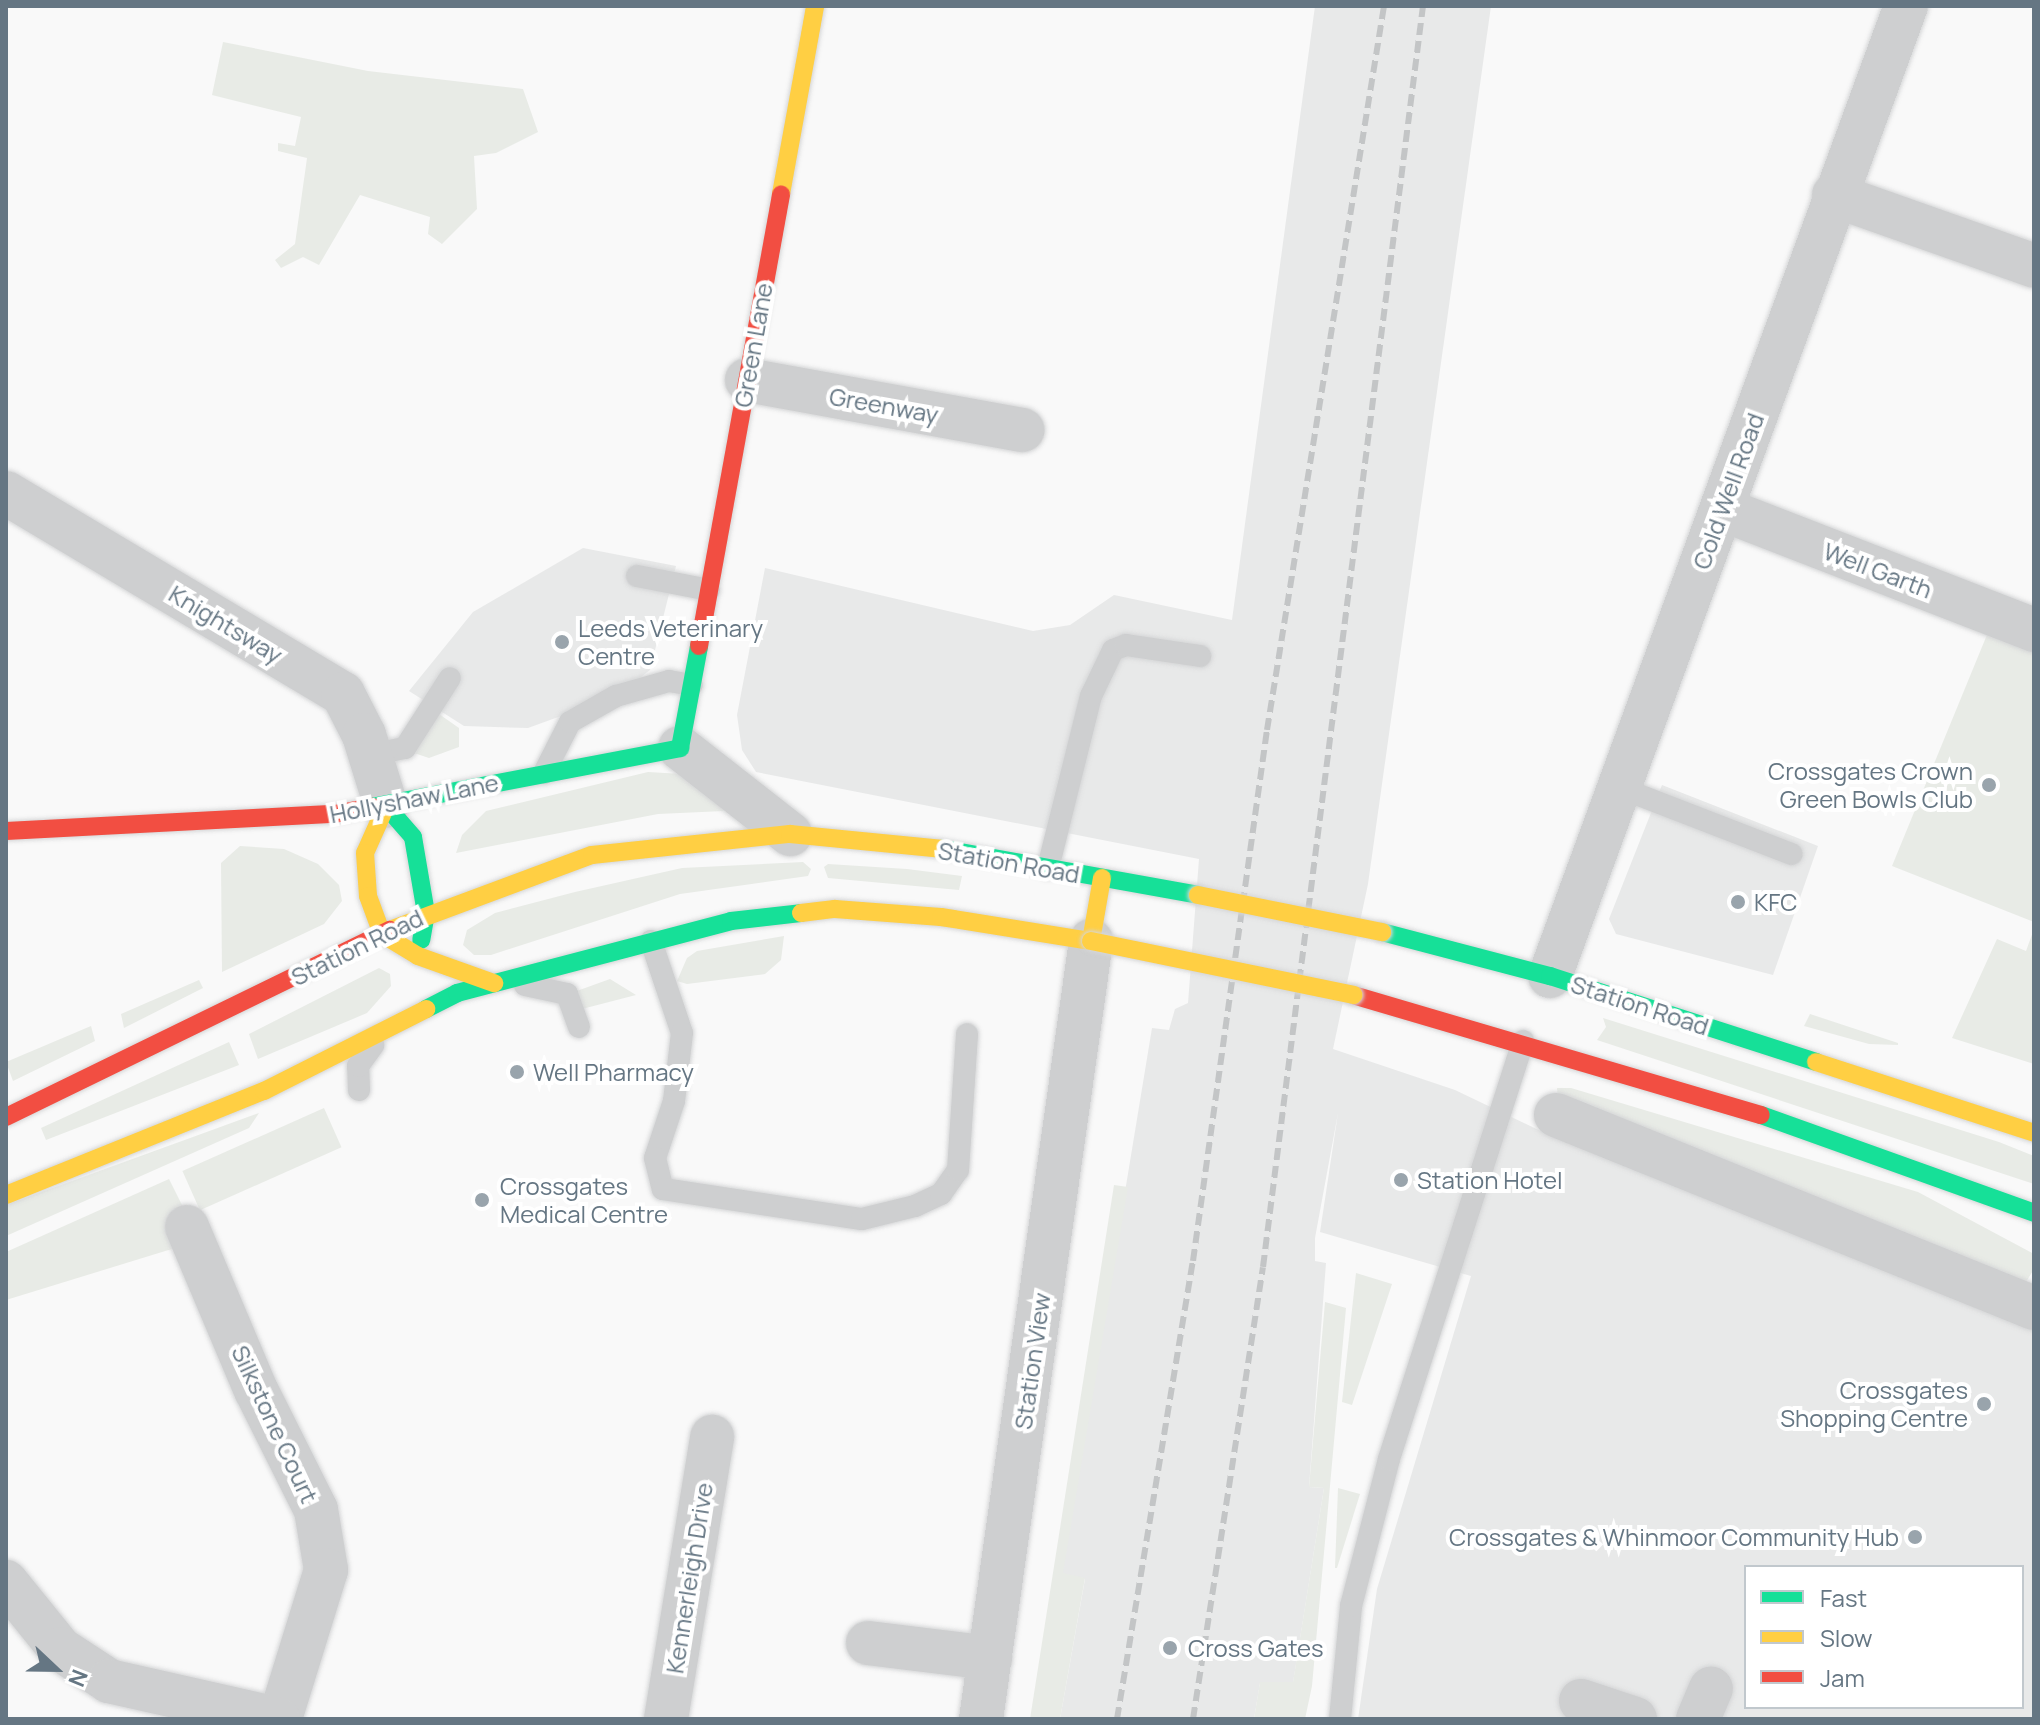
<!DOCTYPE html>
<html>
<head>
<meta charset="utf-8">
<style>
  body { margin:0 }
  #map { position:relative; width:2040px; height:1725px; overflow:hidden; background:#f9f9f9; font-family:Manrope,sans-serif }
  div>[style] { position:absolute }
  .built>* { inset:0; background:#e8e9e9 }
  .green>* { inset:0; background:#e8ebe6; transform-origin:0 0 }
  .roads { filter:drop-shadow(0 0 2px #d5d6d7) drop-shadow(0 0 2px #d5d6d7) }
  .lane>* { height:22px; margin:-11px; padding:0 11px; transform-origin:11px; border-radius:11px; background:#cecfd0 }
  .street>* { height:44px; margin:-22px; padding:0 22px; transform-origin:22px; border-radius:22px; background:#cecfd0 }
  .fast>* { height:18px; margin:-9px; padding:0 9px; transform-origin:9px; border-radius:9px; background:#16e098 }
  .slow>* { height:18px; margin:-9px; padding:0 9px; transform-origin:9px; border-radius:9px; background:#ffcf43 }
  .jam>* { height:18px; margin:-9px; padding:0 9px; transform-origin:9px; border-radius:9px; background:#f24e42 }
  .rail>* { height:6px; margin-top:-3px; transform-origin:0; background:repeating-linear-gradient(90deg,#c3c5c6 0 12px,transparent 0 18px) }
  .bridges { filter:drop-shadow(0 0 2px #d5d6d7) drop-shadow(0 0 2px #d5d6d7) }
  .slow-bridge>* { height:18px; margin:-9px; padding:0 9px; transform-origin:9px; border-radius:9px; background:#ffcf43 }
  .dots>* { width:22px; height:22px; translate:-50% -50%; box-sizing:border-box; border:4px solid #fff; border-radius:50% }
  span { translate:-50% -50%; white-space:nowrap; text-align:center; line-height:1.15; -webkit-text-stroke:8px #fff; paint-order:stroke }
  .street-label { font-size:24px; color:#657683 }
  .poi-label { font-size:24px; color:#657683 }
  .left { translate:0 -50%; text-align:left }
  .right { translate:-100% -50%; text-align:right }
  .frame { position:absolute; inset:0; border:8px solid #657683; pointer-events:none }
  .legend { position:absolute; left:1744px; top:1565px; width:280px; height:144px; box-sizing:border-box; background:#fff; border:2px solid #c1c8cd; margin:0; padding:10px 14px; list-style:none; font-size:24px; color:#657683 }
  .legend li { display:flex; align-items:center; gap:16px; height:40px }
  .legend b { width:40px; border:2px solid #c1c8cd }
  .north { position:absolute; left:16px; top:1629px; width:80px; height:80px; -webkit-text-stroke:6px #fff; paint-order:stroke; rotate:112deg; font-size:22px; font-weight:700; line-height:32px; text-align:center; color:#657683 }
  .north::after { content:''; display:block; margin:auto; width:28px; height:36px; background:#657683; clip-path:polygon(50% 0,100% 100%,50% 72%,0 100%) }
</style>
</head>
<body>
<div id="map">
  <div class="built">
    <div style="clip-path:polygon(evenodd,1315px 6px,1491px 6px,1368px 884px,1333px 1049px,1455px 1090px,1547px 1134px,1559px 1108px,1580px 1100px,1837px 1207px,2034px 1298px,2034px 1719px,1358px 1719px,1377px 1589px,1471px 1276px,1320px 1232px,1338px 1113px,1315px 1238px,1315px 1261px,1326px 1263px,1309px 1487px,1324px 1488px,1293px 1683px,1260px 1683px,1254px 1719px,1060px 1719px,1085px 1579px,1062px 1574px,1152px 1028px,1169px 1030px,1175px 1009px,1188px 1003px,1199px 859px,756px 772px,742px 750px,737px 715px,765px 568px,1033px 631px,1070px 625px,1114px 595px,1232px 620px,1315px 6px,1746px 1567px,2022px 1567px,2022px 1707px,1746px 1707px,1746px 1567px)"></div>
    <div style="clip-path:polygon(583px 548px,676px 566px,650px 670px,616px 696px,528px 728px,464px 726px,409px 691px,473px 612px)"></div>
    <div style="clip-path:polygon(1662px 785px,1818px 846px,1773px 975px,1616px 934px,1609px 919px)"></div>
  </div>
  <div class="green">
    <div style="clip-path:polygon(223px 42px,368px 71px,523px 89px,538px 132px,496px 153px,474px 156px,477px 209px,442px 244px,428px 234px,430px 217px,360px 195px,319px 265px,303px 257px,281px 268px,275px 260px,295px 244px,307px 158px,278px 151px,278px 143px,295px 146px,301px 117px,212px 95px)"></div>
    <div style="clip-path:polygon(1991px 625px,2034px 642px,2034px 922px,1892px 866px)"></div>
    <div style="clip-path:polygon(439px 714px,459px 728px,459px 747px,429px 758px,414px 753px)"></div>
    <div style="clip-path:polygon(648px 772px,682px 774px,707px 785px,724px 811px,658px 814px,456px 853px,462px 835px,486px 811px)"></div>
    <div style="clip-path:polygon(240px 846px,284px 849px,318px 864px,339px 885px,342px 901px,324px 924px,222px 972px,221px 863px)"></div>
    <div style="clip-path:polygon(803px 862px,811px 869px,808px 876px,680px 894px,491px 955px,474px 955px,463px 945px,467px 930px,495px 913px,575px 892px,682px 868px)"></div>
    <div style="clip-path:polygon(828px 864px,907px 869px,962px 876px,959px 890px,828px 878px,824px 867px)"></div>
    <div style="clip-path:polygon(2034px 929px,2034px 1064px,1952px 1038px,1997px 939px,2026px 951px)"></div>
    <div style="clip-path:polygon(784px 936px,781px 960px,765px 974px,687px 984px,677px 981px,687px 958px,697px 951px)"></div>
    <div style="clip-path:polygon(379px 968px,390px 974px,391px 986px,367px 1013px,258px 1059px,249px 1034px)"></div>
    <div style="clip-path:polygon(610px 979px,636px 995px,582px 1009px,574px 992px)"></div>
    <div style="clip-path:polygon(199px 980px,203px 988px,124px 1028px,121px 1014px)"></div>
    <div style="clip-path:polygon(1810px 1014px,1898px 1043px,1898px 1045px,1869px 1044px,1804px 1026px)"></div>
    <div style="clip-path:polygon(1603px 1018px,1999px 1142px,2034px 1156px,2034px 1184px,1597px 1040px,1606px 1027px)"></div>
    <div style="clip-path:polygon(91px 1026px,95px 1041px,13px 1081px,6px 1062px)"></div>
    <div style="clip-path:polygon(229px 1042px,239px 1065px,46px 1140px,41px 1128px)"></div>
    <div style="clip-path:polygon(1557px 1088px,1571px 1088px,1918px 1192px,2034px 1254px,2034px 1269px,2021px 1290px,1580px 1100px,1559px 1108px)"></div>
    <div style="left:324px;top:1108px;width:43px;height:155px;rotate:66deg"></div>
    <div style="clip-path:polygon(259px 1113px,249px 1128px,6px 1236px,6px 1205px)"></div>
    <div style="clip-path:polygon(169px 1179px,188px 1217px,175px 1248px,6px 1300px,6px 1252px)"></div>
    <div style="clip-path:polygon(1114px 1185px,1128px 1187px,1063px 1573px,1085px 1578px,1060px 1719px,1030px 1719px)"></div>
    <div style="clip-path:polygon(1356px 1273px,1392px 1284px,1352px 1405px,1342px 1402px)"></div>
    <div style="clip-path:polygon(1325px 1302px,1346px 1308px,1312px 1686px,1305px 1719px,1254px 1719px,1260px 1682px,1293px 1682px,1324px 1488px,1309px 1487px)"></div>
    <div style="clip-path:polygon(1338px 1488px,1360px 1494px,1337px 1568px,1335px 1568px)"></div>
  </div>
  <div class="roads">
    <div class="lane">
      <div style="left:637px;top:576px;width:73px;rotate:11deg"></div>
      <div style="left:371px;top:755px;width:35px;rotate:-12deg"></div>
      <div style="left:405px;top:748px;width:83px;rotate:-57.3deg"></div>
      <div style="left:544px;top:773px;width:57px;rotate:-63deg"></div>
      <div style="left:570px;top:722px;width:53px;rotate:-29.5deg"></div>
      <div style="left:616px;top:696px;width:55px;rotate:-15.8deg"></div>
      <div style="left:669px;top:681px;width:23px;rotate:10deg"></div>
      <div style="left:1618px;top:787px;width:186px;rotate:21.1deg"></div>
      <div style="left:1048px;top:868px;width:177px;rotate:-76deg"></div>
      <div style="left:1091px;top:696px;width:51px;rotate:-64.4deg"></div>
      <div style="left:1113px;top:650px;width:14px;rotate:-21deg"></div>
      <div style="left:1126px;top:645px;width:75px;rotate:8.5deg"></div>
      <div style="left:651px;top:941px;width:97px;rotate:71.4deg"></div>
      <div style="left:682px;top:1033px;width:68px;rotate:96.7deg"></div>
      <div style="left:674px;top:1101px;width:60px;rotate:108.4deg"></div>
      <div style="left:655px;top:1158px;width:32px;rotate:76deg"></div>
      <div style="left:663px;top:1189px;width:201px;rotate:8.6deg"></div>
      <div style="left:862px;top:1219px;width:55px;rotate:-13.8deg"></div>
      <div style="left:915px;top:1206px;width:29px;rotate:-25deg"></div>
      <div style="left:941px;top:1194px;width:29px;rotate:-55deg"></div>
      <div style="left:958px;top:1170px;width:136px;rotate:-86.2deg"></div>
      <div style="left:525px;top:985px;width:43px;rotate:12.1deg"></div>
      <div style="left:567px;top:994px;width:35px;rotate:70deg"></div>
      <div style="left:359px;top:1090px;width:24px;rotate:-92deg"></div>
      <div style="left:358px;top:1066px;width:26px;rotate:-54deg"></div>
      <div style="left:1340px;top:1719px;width:114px;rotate:-84.4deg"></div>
      <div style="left:1351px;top:1606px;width:152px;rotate:-75.5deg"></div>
      <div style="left:1389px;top:1459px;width:439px;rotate:-72.2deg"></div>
    </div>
    <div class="street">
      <div style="left:1834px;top:195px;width:212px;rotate:19.5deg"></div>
      <div style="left:747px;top:380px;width:280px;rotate:10.3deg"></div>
      <div style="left:6px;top:493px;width:392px;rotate:30.8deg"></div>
      <div style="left:343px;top:694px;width:46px;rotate:62.9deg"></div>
      <div style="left:364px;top:735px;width:74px;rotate:72.8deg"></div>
      <div style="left:1722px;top:509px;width:335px;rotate:21.2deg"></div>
      <div style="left:680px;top:748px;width:140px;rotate:38deg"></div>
      <div style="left:1550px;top:976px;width:1033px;rotate:-69.85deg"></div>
      <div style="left:1556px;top:1115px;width:515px;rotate:21.99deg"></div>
      <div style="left:187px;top:1227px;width:177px;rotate:67.1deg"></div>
      <div style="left:256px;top:1390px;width:134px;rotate:63.4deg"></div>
      <div style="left:316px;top:1510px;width:61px;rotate:80.5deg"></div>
      <div style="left:326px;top:1570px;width:156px;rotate:107.2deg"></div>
      <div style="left:6px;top:1582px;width:86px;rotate:51.1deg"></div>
      <div style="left:60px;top:1649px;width:59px;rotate:33.1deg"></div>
      <div style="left:109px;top:1681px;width:173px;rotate:12.7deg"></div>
      <div style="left:868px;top:1643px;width:123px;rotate:7deg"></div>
      <div style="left:1581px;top:1701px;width:57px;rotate:18.4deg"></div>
      <div style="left:666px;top:1719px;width:286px;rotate:-80.7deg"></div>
      <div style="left:981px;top:1719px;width:786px;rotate:-81.95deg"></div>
      <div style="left:1698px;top:1719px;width:33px;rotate:-67deg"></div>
    </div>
    <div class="fast">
      <div style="left:386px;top:806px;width:41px;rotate:48.9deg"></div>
      <div style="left:413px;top:837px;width:77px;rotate:80.3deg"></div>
      <div style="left:426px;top:913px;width:27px;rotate:100deg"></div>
      <div style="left:372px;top:807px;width:314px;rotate:-10.8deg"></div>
      <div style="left:680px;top:748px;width:104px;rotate:-79.4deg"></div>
      <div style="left:943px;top:849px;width:259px;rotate:10.2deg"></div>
      <div style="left:1382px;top:932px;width:174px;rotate:14.7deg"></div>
      <div style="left:1550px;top:976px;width:280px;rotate:17.9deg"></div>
      <div style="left:426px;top:1009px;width:35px;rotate:-27deg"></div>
      <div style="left:457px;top:993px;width:283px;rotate:-14.7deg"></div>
      <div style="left:731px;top:921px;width:70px;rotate:-6.5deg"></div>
      <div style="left:1761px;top:1115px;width:290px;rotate:19.7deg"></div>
    </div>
    <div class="slow">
      <div style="left:781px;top:194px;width:191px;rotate:-79.7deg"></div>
      <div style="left:386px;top:806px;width:51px;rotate:114.1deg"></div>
      <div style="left:365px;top:853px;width:43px;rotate:86deg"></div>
      <div style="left:368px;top:896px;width:40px;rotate:69.8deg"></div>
      <div style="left:382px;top:934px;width:42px;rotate:31.4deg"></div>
      <div style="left:418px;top:956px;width:81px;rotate:19.6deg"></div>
      <div style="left:801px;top:913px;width:34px;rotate:-7deg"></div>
      <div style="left:835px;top:909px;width:106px;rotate:4.3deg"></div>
      <div style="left:941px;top:917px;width:152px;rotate:9.1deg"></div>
      <div style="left:1091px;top:941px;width:64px;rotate:-80.1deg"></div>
      <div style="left:390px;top:930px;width:215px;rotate:-20.4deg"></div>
      <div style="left:592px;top:855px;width:199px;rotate:-6.1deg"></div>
      <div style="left:790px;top:834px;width:154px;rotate:5.6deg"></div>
      <div style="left:1816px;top:1062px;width:229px;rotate:18deg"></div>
      <div style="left:6px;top:1195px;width:278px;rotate:-22deg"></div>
      <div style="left:264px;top:1091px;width:182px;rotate:-26.8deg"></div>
    </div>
    <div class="jam">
      <div style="left:699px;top:646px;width:459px;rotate:-79.7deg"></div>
      <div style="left:6px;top:831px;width:329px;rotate:-3deg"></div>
      <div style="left:335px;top:814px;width:38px;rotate:-11deg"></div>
      <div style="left:1353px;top:995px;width:425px;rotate:16.4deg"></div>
      <div style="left:6px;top:1117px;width:427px;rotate:-26deg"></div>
    </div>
  </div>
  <div class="rail">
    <div style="left:1117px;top:1719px;width:464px;rotate:-80.6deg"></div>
    <div style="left:1193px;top:1261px;width:536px;rotate:-82.07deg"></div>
    <div style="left:1267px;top:730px;width:733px;rotate:-80.82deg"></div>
    <div style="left:1193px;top:1719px;width:457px;rotate:-81.2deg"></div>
    <div style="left:1263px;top:1267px;width:1271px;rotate:-82.77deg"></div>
  </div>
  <div class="bridges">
    <div class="slow-bridge">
      <div style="left:1198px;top:895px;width:188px;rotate:11.4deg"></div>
      <div style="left:1091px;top:941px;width:268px;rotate:11.6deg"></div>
    </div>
  </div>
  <div class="dots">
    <div style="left:562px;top:642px;background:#99a4ac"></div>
    <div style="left:1989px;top:785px;background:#99a4ac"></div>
    <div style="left:1738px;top:902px;background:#99a4ac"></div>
    <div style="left:517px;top:1072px;background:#99a4ac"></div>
    <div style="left:1401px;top:1180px;background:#99a4ac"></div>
    <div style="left:482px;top:1200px;background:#99a4ac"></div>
    <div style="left:1984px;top:1404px;background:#99a4ac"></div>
    <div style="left:1915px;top:1537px;background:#99a4ac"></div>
    <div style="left:1170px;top:1648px;background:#99a4ac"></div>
  </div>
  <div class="street-label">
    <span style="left:753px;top:345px;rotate:-80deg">Green Lane</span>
    <span style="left:884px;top:405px;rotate:10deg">Greenway</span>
    <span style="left:1728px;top:491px;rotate:-70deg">Cold Well Road</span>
    <span style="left:1878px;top:570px;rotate:21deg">Well Garth</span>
    <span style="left:226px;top:624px;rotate:31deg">Knightsway</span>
    <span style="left:414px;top:798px;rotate:-11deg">Hollyshaw Lane</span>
    <span style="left:1009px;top:862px;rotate:10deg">Station Road</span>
    <span style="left:357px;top:947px;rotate:-26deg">Station Road</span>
    <span style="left:1640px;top:1005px;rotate:18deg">Station Road</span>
    <span style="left:1032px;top:1361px;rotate:-82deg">Station View</span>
    <span style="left:275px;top:1424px;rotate:65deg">Silkstone Court</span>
    <span style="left:689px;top:1578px;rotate:-81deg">Kennerleigh Drive</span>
  </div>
  <div class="poi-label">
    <span class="left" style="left:578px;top:642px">Leeds Veterinary<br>Centre</span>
    <span class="right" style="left:1973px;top:785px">Crossgates Crown<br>Green Bowls Club</span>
    <span class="left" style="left:1754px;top:902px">KFC</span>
    <span class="left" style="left:533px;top:1072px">Well Pharmacy</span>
    <span class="left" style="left:1417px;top:1180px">Station Hotel</span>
    <span class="left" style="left:500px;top:1200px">Crossgates<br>Medical Centre</span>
    <span class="right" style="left:1968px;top:1404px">Crossgates<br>Shopping Centre</span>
    <span class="right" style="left:1899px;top:1537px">Crossgates &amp; Whinmoor Community Hub</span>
    <span class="left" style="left:1188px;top:1648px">Cross Gates</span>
  </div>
  <div class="frame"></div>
  <ul class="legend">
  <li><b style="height:10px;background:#16e098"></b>Fast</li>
  <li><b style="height:10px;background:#ffcf43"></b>Slow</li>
  <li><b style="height:10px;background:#f24e42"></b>Jam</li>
  </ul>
  <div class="north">N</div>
</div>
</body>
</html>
